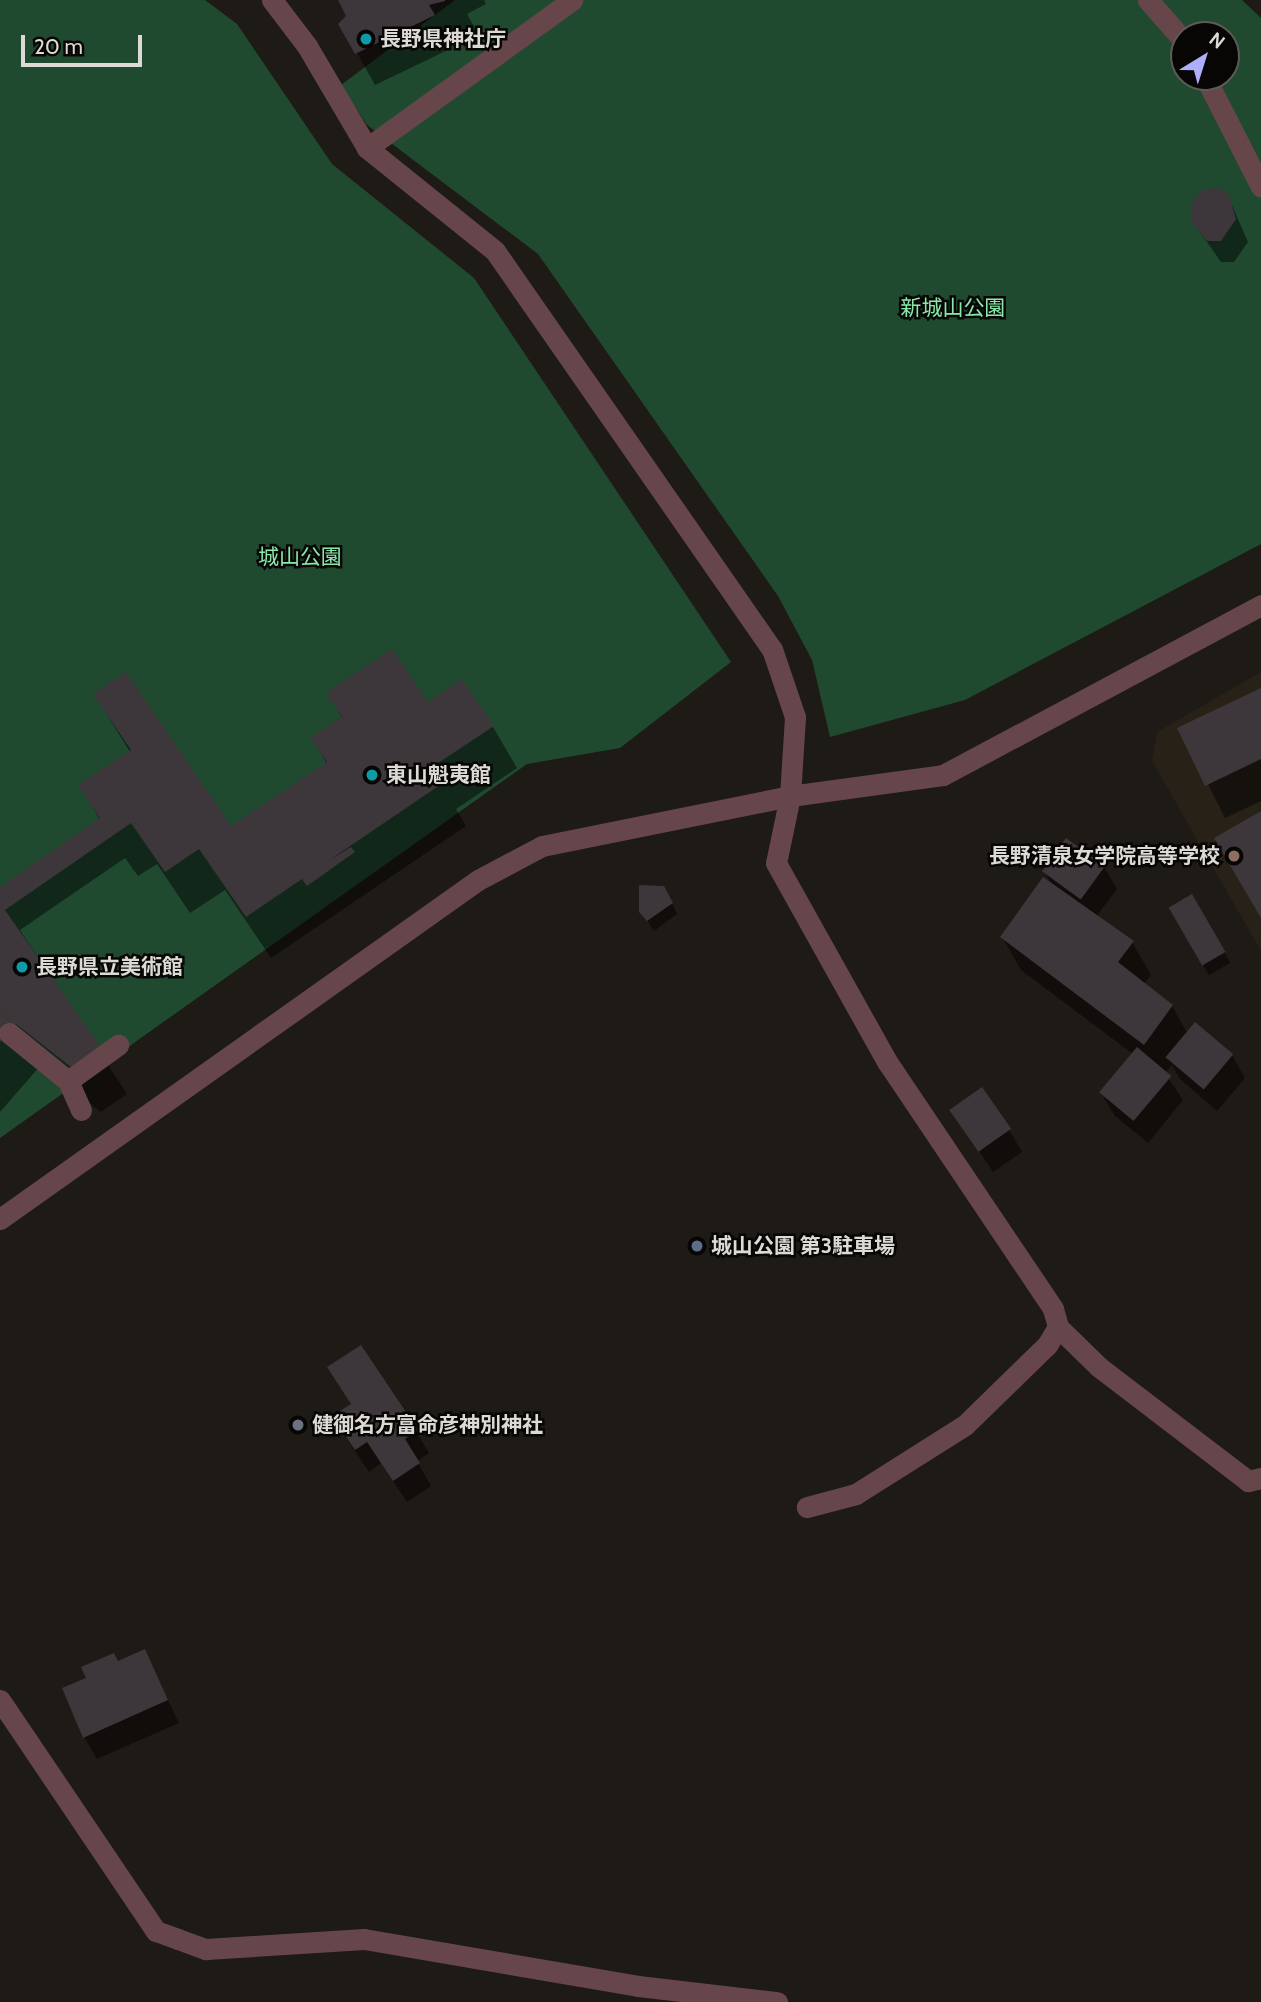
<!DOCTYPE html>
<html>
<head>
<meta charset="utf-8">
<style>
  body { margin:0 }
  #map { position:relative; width:1261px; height:2002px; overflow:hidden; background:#1e1a15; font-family:Cabin,"Noto Sans JP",sans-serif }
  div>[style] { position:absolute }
  .built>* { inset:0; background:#282117 }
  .green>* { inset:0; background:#204a30 }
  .shadow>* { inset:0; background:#0007; transform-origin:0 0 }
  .building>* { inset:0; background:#3d373c; transform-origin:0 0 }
  .minor-tunnel>* { height:21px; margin-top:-10.5px; transform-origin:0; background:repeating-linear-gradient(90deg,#3b3732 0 21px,transparent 0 31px) }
  .minor>* { height:21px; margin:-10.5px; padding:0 10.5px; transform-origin:10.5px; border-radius:10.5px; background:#66464b }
  .dots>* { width:19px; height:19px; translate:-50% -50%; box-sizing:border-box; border:4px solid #070604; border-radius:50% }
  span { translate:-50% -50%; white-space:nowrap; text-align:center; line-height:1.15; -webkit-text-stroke:5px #070604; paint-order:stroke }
  .poi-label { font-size:21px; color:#dddad6; font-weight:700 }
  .left { translate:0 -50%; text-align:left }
  .right { translate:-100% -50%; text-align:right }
  .park-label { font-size:21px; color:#88e8aa }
  .north { position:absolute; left:1170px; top:21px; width:70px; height:70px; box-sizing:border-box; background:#070604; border:2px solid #5d5b58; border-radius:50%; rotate:38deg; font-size:19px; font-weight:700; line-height:28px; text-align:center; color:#dddad6 }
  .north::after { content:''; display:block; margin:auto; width:24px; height:32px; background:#aeaefa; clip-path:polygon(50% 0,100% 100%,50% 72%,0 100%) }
  .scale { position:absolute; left:21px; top:35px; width:121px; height:32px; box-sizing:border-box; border:4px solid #dddad6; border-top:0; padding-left:9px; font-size:21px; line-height:24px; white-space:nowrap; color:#dddad6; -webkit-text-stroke:5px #070604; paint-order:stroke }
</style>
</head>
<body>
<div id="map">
  <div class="built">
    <div style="clip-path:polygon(1261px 672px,1261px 951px,1152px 761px,1157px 732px)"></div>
  </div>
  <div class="green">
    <div style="clip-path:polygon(0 0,205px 0,237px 24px,332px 164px,474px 278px,731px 662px,620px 748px,527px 764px,0 1138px)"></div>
    <div style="clip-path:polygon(evenodd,455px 0,1242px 0,1261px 18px,1261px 544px,965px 700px,830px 737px,812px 660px,778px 596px,538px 254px,367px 125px,341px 85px,455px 0,1184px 35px,1226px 35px,1226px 77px,1184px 77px,1184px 35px)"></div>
  </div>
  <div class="shadow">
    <div style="clip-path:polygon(340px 0,484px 0,486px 4px,467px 14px,476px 30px,446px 38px,452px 48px,375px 85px,341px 24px,348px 17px)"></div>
    <div style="clip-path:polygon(1227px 194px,1248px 242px,1234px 262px,1221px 262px,1193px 222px)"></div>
    <div style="clip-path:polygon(1261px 690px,1261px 801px,1225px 818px,1180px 729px)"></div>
    <div style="clip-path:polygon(328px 694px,428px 704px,493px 727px,517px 768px,456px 809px,466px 826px,271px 958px,225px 890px,190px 913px,157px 864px,138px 876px,125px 858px,20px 930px,127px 1094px,101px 1112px,41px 1065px,0 1112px,0 889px,100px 820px,81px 786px,130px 752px,95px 695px,231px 829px,327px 764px,313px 739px,342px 718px)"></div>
    <div style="clip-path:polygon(1067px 841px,1104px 867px,1117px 889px,1096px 917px,1132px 942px,1151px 975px,1144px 984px,1172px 1006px,1187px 1033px,1195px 1024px,1232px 1055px,1245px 1078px,1217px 1111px,1180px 1079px,1172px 1065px,1165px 1073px,1183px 1100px,1148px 1143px,1114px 1115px,1101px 1093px,1133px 1054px,1021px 970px,1002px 937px,1053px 887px,1044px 871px)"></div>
    <div style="left:1192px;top:896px;width:77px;height:25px;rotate:60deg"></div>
    <div style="clip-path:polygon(670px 899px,677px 914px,654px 931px,641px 911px)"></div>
    <div style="clip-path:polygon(953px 1112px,1009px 1130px,1022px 1152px,993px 1172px)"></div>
    <div style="clip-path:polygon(416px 1431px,429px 1453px,417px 1461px,431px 1486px,407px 1502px,381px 1463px,369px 1472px,347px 1439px)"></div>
    <div style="clip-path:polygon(144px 1651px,179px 1723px,97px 1759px,84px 1737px,118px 1663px)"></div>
  </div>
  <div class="building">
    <div style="clip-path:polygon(338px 0,445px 0,445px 1px,429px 5px,435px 15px,355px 54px,338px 24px,346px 16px)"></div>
    <div style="clip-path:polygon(1217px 188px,1228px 193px,1236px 219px,1221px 241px,1207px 241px,1192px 223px,1191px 203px,1203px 190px)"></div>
    <div style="clip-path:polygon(392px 649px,428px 702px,462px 679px,494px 726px,432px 767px,443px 783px,328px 861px,351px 847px,355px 852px,307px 886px,302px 879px,246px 917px,199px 849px,165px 872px,131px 823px,5px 910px,104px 1052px,76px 1071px,16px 1024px,0 1042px,0 887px,100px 818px,78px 785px,131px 750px,93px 694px,126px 672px,231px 826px,327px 762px,310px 738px,342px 717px,326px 693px)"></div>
    <div style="clip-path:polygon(1261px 688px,1261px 759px,1205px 786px,1177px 728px)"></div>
    <div style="clip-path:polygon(1261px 811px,1261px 918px,1214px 838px)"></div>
    <div style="left:1066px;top:838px;width:48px;height:41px;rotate:36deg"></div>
    <div style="clip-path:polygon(1043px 877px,1134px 941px,1118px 962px,1173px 1005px,1144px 1045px,1000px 937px)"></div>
    <div style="clip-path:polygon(639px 885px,664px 886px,673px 903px,647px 921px,639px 912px)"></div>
    <div style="left:1192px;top:894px;width:67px;height:27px;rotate:60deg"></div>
    <div style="left:1195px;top:1022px;width:50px;height:46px;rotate:40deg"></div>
    <div style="left:1137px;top:1047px;width:45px;height:59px;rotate:40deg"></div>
    <div style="left:982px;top:1087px;width:51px;height:40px;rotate:55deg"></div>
    <div style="clip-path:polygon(361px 1345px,418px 1430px,405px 1439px,420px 1463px,393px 1481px,367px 1442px,355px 1450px,332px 1416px,351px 1404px,327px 1367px)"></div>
    <div style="clip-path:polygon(145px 1649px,168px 1700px,83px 1738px,62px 1688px,86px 1678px,81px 1667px,114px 1653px,118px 1661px)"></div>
  </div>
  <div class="minor-tunnel">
    <div style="left:0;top:1015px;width:5px;rotate:-53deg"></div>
  </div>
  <div class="minor">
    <div style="left:272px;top:0;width:58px;rotate:52.7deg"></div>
    <div style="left:307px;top:46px;width:118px;rotate:59.5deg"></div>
    <div style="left:367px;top:148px;width:164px;rotate:38.8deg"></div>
    <div style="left:495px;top:251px;width:485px;rotate:55.2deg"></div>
    <div style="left:772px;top:649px;width:72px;rotate:71.3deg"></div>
    <div style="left:795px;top:717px;width:79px;rotate:93.6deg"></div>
    <div style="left:790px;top:796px;width:68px;rotate:101.8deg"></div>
    <div style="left:776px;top:863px;width:229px;rotate:60.8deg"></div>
    <div style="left:888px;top:1063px;width:296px;rotate:56.1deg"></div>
    <div style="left:1053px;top:1309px;width:19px;rotate:74deg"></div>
    <div style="left:1058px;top:1327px;width:21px;rotate:121deg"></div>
    <div style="left:1047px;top:1345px;width:115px;rotate:135.7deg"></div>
    <div style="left:965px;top:1425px;width:129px;rotate:147.7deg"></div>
    <div style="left:856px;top:1494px;width:51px;rotate:165.1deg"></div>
    <div style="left:1148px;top:0;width:55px;rotate:48.7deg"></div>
    <div style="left:1205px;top:77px;width:123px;rotate:63deg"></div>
    <div style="left:367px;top:148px;width:253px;rotate:-35.8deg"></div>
    <div style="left:9px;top:1033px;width:76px;rotate:39.1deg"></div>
    <div style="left:81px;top:1110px;width:32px;rotate:-114deg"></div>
    <div style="left:68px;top:1081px;width:62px;rotate:-35.8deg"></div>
    <div style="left:0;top:1219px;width:586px;rotate:-35.34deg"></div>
    <div style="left:478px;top:880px;width:72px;rotate:-28deg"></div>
    <div style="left:542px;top:846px;width:253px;rotate:-11.4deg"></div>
    <div style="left:790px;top:796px;width:154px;rotate:-7.8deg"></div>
    <div style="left:943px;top:775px;width:361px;rotate:-28.1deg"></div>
    <div style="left:1058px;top:1327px;width:57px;rotate:44.3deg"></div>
    <div style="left:1099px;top:1367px;width:188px;rotate:37.4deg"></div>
    <div style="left:1248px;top:1481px;width:13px;rotate:-13deg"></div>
    <div style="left:0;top:1700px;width:279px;rotate:56deg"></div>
    <div style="left:156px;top:1931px;width:23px;rotate:20deg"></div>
    <div style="left:178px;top:1939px;width:30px;rotate:20deg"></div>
    <div style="left:206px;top:1949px;width:158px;rotate:-3.6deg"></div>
    <div style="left:364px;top:1939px;width:278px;rotate:9.7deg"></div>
    <div style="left:638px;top:1986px;width:140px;rotate:6.6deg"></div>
  </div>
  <div class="dots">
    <div style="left:366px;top:39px;background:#0f9aa8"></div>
    <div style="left:372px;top:775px;background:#0f9aa8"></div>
    <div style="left:1234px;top:856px;background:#8d6e63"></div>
    <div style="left:22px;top:967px;background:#0f9aa8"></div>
    <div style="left:697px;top:1246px;background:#5c6f8a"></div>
    <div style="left:298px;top:1425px;background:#6b7280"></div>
  </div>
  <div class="poi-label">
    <span class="left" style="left:380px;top:39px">長野県神社庁</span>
    <span class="left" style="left:386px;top:775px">東山魁夷館</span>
    <span class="right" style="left:1220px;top:856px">長野清泉女学院高等学校</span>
    <span class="left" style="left:36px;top:967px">長野県立美術館</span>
    <span class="left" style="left:711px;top:1246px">城山公園 第3駐車場</span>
    <span class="left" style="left:312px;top:1425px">健御名方富命彦神別神社</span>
  </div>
  <div class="park-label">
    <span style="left:953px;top:308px">新城山公園</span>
    <span style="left:300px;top:557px">城山公園</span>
  </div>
  <div class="north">N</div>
  <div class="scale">20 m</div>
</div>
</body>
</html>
